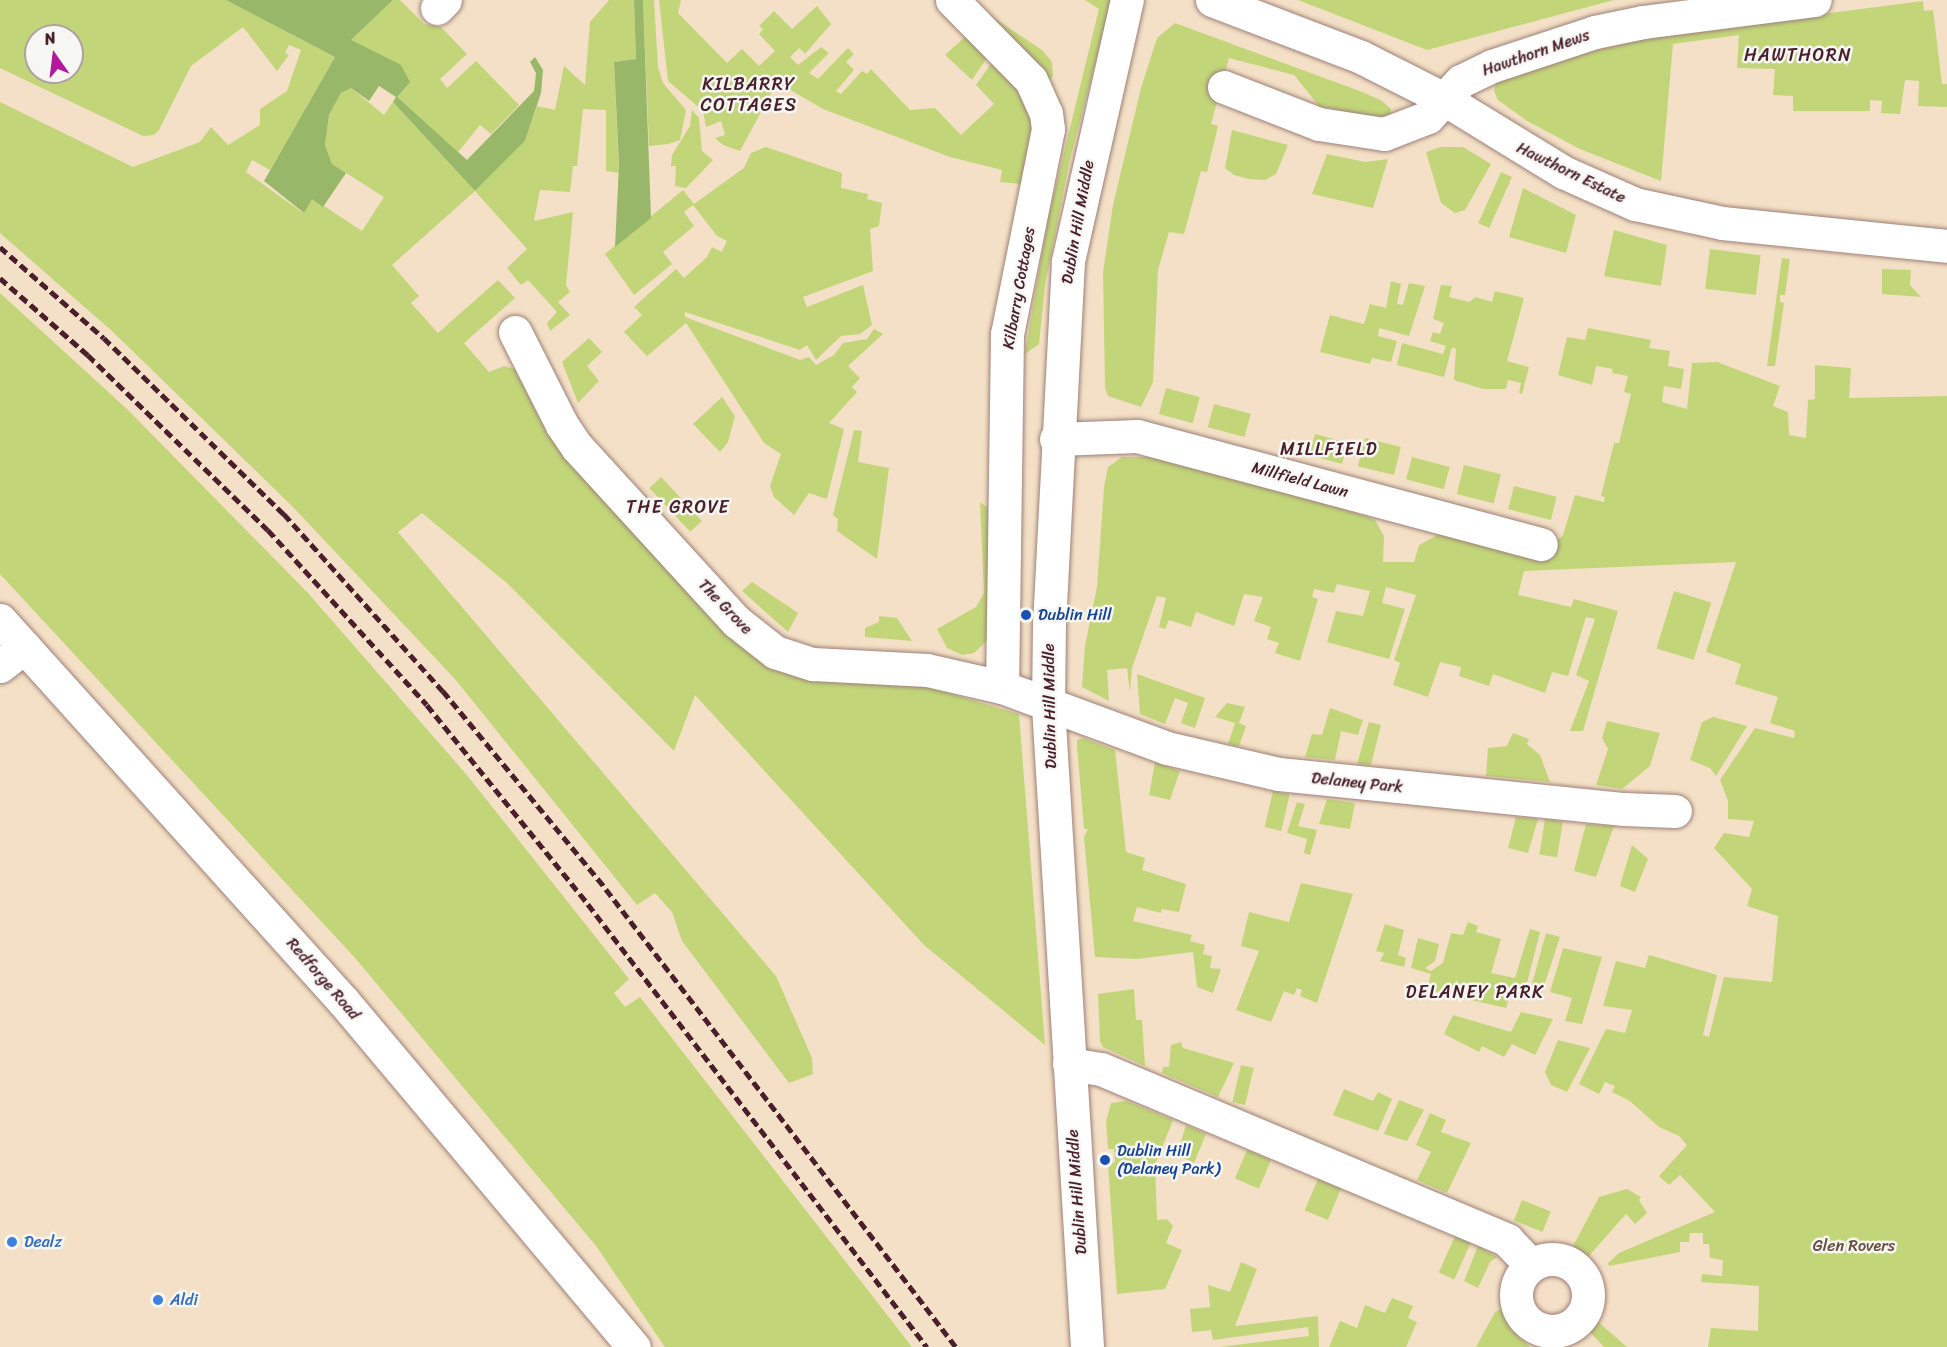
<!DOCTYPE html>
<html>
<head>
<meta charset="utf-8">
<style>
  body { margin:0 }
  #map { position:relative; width:1947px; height:1347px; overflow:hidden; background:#f4e0c6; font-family:Sriracha,sans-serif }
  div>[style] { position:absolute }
  .green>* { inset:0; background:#c2d679; transform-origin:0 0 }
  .forest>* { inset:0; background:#99b769 }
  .roads { filter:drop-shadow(0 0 2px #9f8078) drop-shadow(0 0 2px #9f8078) }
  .minor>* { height:33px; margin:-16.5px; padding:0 16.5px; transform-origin:16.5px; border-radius:16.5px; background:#fff }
  .minor>.ring { margin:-16.5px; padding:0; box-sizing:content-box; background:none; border:33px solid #fff; border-radius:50% }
  .tertiary>* { height:33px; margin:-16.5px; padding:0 16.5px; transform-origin:16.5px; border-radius:16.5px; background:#fff }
  .rail>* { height:4.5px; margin-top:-2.25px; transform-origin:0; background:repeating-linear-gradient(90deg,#4a1f2b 0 9px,transparent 0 13.5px) }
  .dots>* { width:16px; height:16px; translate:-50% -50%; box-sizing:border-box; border:3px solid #f6f6f2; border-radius:50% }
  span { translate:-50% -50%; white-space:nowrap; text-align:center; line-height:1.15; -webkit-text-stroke:5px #f6f6f2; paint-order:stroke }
  .street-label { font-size:16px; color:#4a1f2b }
  .transit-label { font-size:16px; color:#164399 }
  .left { translate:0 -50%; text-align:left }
  .shop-label { font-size:16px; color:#366cbe }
  .park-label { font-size:16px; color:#684d3e }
  .neighbourhood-label { font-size:18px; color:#4a1f2b; letter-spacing:1.5px }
  .north { position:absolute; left:24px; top:24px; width:60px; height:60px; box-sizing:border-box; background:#f6f6f2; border:2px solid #b1a0a2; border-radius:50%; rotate:346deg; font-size:16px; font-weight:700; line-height:24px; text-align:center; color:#4a1f2b }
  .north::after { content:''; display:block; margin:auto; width:21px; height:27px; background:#b5179e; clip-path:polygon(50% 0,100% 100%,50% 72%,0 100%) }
</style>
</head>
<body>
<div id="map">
  <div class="green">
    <div style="clip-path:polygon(evenodd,0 0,226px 0,335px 57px,270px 170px,252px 160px,246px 172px,303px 213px,312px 198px,362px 231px,384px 197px,332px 164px,325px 145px,329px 115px,341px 93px,351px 88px,384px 115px,393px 102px,475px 191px,525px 141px,537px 106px,555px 110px,564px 66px,585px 85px,590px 22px,609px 0,634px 0,636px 59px,614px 62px,619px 173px,606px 171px,606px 110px,583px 109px,577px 166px,573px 166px,570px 192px,540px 190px,534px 221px,573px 212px,566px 285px,570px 292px,558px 302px,570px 315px,550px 331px,547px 323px,557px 312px,528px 280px,521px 285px,507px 268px,527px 249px,475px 191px,392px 265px,419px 296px,411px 303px,438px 333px,498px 280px,515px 298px,464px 343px,489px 372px,504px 366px,515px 369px,547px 433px,754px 657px,775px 670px,809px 678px,904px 680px,1019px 714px,1045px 1045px,924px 945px,695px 695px,674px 751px,508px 584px,422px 513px,398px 532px,776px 976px,812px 1058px,813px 1074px,789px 1083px,682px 941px,672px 912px,655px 893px,637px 905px,455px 679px,292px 506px,113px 332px,0 233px,0 102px,133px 167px,200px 142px,211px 127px,228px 145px,260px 125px,260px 109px,287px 91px,301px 50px,289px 45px,285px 53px,289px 55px,277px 71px,243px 27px,191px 66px,159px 130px,154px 135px,143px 136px,0 68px,0 0,36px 36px,72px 36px,72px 72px,36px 72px,36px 36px)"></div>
    <div style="clip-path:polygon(393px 0,400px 0,424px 24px,441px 27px,467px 54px,440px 79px,447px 88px,476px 61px,519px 105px,491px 134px,480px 125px,458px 152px,396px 97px,351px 40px)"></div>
    <div style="clip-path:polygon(643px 0,654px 0,658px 67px,663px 83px,686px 110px,680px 140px,668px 144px,649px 146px)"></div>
    <div style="clip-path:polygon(659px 0,681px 0,678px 13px,727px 63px,742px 49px,759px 66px,775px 51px,759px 34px,763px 29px,759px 26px,774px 11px,792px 29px,817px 6px,831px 24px,805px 54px,799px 48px,790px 57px,798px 65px,821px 47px,829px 53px,809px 73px,818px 79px,848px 48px,854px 54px,846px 62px,854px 70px,836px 91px,841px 94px,862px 71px,867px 74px,871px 69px,910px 110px,935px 108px,961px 135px,994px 104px,976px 85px,995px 58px,1015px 79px,1033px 114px,1033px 138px,1021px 184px,1000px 182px,1002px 170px,950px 157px,823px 109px,777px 82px,740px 151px,723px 145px,715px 138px,725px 135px,721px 121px,706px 127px,703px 111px,668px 81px)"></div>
    <div style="clip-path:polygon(967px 0,1042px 50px,1052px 62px,1053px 76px,1049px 80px)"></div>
    <div style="clip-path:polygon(1085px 0,1112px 0,1070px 159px,1045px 285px,1039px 344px,1025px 354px,1048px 218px,1099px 9px)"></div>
    <div style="clip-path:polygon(1298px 0,1614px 0,1427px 50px)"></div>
    <div style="clip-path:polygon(1923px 1px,1924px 11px,1933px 10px,1942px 84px,1947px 84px,1947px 107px,1918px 106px,1919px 81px,1905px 80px,1900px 114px,1881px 113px,1882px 101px,1870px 100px,1870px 111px,1793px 111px,1793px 96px,1773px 95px,1775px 69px,1737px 68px,1739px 35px,1673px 44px,1661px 181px,1580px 149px,1527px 121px,1498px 100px,1494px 91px,1496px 82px,1623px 40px)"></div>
    <div style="clip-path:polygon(1175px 23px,1357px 90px,1381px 100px,1391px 109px,1390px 116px,1371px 117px,1319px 106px,1294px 75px,1229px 58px,1211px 124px,1218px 126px,1207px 172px,1201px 171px,1184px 234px,1169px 232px,1158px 270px,1153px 382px,1141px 407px,1108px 396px,1105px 388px,1103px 272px,1113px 205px,1141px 88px,1157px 38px)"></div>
    <div style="clip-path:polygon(967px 35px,990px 53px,972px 80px,945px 55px)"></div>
    <div style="clip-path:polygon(692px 110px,699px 118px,702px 151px,713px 160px,686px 188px,675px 186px,676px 166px,671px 166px,672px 155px,690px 126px)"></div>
    <div style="clip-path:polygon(1232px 130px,1288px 145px,1276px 174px,1265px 180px,1249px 179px,1234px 175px,1225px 168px)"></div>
    <div style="clip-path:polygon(766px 147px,842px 173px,841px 188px,868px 194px,867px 199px,882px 203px,879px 226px,870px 229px,873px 271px,803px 297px,807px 307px,863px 285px,872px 325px,860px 334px,841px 336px,816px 360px,807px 345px,800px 350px,685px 312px,685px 317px,800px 360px,809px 357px,816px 365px,834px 355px,843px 343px,867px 339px,874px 329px,883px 334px,848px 366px,860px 378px,852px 387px,857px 392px,829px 423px,844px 429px,827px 499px,809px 493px,794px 515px,774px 497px,770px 486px,781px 454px,764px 443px,686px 323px,647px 356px,624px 332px,642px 315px,634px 307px,676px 269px,684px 278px,707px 257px,712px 247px,722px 252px,727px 241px,717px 236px,693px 205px,684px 212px,694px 226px,663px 252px,672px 264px,634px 295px,605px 254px,683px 190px,694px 204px,744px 168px,751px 153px)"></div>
    <div style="clip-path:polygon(1441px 147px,1463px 147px,1491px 164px,1465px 210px,1455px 213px,1441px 203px,1426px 152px)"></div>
    <div style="clip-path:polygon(1327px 154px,1365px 162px,1388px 159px,1373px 208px,1312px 194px)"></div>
    <div style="left:1501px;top:172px;width:12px;height:56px;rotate:24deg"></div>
    <div style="clip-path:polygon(1523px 188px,1576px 215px,1566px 253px,1509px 237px)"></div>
    <div style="clip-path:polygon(1614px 230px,1667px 245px,1661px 286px,1604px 276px)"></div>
    <div style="left:1710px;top:249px;width:51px;height:40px;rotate:7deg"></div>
    <div style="clip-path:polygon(1782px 258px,1790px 259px,1785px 295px,1780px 295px,1780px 302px,1784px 303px,1775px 366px,1767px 366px)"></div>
    <div style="clip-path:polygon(1882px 269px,1911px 270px,1910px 285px,1921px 297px,1882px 294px)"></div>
    <div style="clip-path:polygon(1391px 281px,1401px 284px,1397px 304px,1403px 305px,1409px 283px,1425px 286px,1409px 336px,1379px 328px,1378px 336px,1397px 341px,1391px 362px,1372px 358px,1370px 364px,1320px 352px,1330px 315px,1364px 324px,1370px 304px,1386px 308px)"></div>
    <div style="clip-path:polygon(1441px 285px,1452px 286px,1449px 297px,1469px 302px,1476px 297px,1492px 302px,1495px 291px,1524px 298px,1507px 361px,1529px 367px,1522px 394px,1519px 393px,1521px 383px,1508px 380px,1506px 389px,1483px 389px,1454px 380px,1456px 349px,1452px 347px,1444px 377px,1397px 365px,1402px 343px,1443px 354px,1446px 346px,1430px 341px,1433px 332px,1440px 334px,1444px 323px,1433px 319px)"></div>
    <div style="clip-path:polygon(0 293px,127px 409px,308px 593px,466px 774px,629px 979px,614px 993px,625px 1007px,640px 997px,912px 1347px,665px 1347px,596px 1246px,356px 959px,0 574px)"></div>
    <div style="clip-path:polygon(1588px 328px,1651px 340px,1649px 348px,1670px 351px,1668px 366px,1684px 369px,1681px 389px,1664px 386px,1662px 402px,1687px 409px,1692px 363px,1717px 362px,1780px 386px,1773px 406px,1788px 412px,1789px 435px,1806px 438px,1808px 400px,1815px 399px,1815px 365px,1851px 368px,1849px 398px,1947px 396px,1947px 1347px,1708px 1347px,1711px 1328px,1758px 1331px,1759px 1286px,1701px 1282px,1702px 1274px,1722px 1276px,1723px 1260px,1710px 1258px,1709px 1244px,1703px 1244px,1703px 1233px,1690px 1233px,1689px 1242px,1680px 1242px,1680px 1252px,1609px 1266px,1608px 1263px,1619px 1253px,1715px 1212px,1680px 1175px,1669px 1185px,1659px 1176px,1687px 1145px,1679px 1136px,1659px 1127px,1630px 1101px,1612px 1092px,1615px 1086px,1605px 1082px,1599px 1094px,1579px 1084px,1606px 1029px,1625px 1033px,1632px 1010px,1603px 1006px,1616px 961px,1645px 968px,1649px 955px,1717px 975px,1703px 1035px,1709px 1037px,1724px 977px,1772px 982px,1778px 916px,1747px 906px,1752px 889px,1714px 848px,1724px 833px,1749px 837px,1754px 821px,1728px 819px,1728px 801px,1720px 780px,1755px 728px,1794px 738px,1795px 731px,1770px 723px,1778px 697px,1735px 684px,1741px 664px,1706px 652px,1736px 562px,1524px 571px,1518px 595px,1571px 607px,1574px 599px,1618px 611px,1583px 731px,1570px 731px,1589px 681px,1576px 675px,1595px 619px,1586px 617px,1568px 676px,1552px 672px,1545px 693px,1493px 674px,1489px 686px,1459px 676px,1461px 667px,1440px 662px,1428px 697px,1393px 685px,1400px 663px,1394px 660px,1416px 595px,1386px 587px,1382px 603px,1405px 609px,1389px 659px,1327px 642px,1336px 611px,1363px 616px,1370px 591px,1337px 584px,1334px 593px,1314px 589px,1312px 597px,1318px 599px,1300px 661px,1275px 653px,1279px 643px,1267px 639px,1271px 627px,1254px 621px,1263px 597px,1244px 594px,1234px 626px,1196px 612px,1191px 627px,1169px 620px,1165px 629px,1159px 627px,1166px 598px,1157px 596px,1132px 668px,1130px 693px,1127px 668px,1107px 670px,1109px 701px,1082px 687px,1085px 646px,1097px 587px,1104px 487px,1108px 467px,1122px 457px,1157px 457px,1353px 512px,1375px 520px,1384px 536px,1383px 562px,1414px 562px,1419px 545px,1441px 533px,1550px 548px,1563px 535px,1575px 495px,1604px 502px,1605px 497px,1601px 496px,1614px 443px,1619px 443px,1631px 394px,1624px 392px,1628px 376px,1612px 373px,1613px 369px,1596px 366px,1592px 385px,1558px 375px,1567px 337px,1585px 340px)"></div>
    <div style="clip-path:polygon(589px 338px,602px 352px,587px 366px,599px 381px,578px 403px,562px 362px)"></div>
    <div style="left:1166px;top:388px;width:35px;height:27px;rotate:15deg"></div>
    <div style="clip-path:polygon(722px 397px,735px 416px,728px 442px,720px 452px,693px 424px)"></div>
    <div style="left:1214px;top:404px;width:38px;height:24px;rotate:15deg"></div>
    <div style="clip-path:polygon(854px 430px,862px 431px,858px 462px,889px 468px,877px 559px,837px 531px,838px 519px,833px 515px)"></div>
    <div style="left:1315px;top:434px;width:34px;height:22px;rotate:15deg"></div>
    <div style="left:1365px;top:438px;width:37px;height:29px;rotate:14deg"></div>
    <div style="left:1412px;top:457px;width:39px;height:23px;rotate:15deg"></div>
    <div style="left:1464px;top:465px;width:38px;height:30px;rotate:14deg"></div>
    <div style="left:661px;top:477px;width:60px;height:16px;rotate:47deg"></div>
    <div style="left:1514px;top:486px;width:44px;height:24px;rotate:14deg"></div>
    <div style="clip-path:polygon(980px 502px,988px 508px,989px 639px,974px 653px,962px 655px,947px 648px,937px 629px,976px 607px,984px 593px)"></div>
    <div style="clip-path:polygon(752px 582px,798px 613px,788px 632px,742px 591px)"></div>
    <div style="left:1674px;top:591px;width:39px;height:60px;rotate:17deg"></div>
    <div style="clip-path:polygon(879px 616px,897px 618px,912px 641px,865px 637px,865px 628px,879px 622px)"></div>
    <div style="clip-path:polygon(1137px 674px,1205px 698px,1195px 728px,1181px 723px,1188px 703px,1175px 698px,1165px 724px,1140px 714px)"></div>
    <div style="clip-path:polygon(1227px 703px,1245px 707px,1239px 723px,1246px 726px,1239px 746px,1228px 744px,1235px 723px,1215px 717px)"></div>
    <div style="clip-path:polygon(1330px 708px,1363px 720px,1358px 735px,1341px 731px,1335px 760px,1305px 757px,1312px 734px,1322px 735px)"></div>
    <div style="clip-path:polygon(1713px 717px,1747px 726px,1716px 776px,1710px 768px,1690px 760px,1702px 722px)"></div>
    <div style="clip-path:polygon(1607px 721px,1660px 733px,1650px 766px,1622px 789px,1596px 785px,1608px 749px,1602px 738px)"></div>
    <div style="clip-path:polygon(1369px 722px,1381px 725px,1371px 765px,1357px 764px)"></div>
    <div style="clip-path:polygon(1513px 733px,1529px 739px,1527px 744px,1540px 755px,1550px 782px,1486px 776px,1488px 748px,1507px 746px)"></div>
    <div style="clip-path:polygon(1083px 738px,1115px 750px,1126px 852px,1145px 858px,1142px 870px,1186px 884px,1179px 912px,1162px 909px,1161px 913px,1137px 907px,1133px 921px,1192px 935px,1190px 941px,1205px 945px,1203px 954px,1212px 956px,1210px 968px,1221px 969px,1213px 993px,1197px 987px,1193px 952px,1137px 959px,1095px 957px,1084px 837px,1088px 829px,1084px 829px,1077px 746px,1077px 740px)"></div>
    <div style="clip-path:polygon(1155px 762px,1180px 771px,1170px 800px,1149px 795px)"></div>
    <div style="left:1273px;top:791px;width:17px;height:37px;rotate:13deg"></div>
    <div style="clip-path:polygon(1327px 799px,1355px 803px,1350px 829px,1319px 824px)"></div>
    <div style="clip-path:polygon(1297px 802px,1305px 804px,1298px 826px,1317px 830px,1310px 855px,1304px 853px,1307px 839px,1287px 833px)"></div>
    <div style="clip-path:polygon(1516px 817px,1538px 819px,1528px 853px,1508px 848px)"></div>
    <div style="left:1545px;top:819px;width:18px;height:36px;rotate:9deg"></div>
    <div style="clip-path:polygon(1586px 824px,1614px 826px,1596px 877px,1574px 871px)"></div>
    <div style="clip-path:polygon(1632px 845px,1648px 859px,1635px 892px,1620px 886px)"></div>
    <div style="clip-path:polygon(1301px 883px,1353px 894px,1317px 1003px,1300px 996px,1302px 990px,1297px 988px,1294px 995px,1284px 991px,1271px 1022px,1236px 1010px,1259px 951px,1241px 946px,1249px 912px,1289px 922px)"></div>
    <div style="clip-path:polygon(1468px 922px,1478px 926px,1476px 932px,1501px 939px,1491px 973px,1515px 978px,1530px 929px,1540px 932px,1526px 987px,1513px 984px,1506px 1008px,1427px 990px,1431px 974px,1411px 968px,1418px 938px,1439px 944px,1435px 961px,1425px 968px,1431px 971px,1443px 963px,1451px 933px,1463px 935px)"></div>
    <div style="clip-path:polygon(1385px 924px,1404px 930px,1398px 955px,1406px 958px,1404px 967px,1380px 961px,1384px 953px,1376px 951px)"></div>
    <div style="clip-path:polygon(1546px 933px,1560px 937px,1541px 995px,1530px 991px)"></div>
    <div style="clip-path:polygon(1563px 948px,1602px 957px,1582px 1024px,1565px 1021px,1572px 998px,1550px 992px)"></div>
    <div style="clip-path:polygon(1134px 989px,1136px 1020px,1142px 1020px,1145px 1066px,1103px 1047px,1100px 1041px,1098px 994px)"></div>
    <div style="clip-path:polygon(1521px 1012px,1553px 1019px,1535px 1055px,1512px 1044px,1504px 1057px,1482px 1046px,1479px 1052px,1444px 1034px,1453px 1015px,1511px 1032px)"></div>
    <div style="clip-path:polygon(1558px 1040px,1590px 1048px,1567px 1092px,1551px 1085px,1545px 1072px)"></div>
    <div style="clip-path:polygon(1181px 1042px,1183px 1048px,1234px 1063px,1218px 1097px,1162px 1073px,1163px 1067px,1169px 1067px,1171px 1045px)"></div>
    <div style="left:1241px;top:1065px;width:13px;height:38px;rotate:13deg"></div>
    <div style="clip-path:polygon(1344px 1089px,1373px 1101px,1378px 1092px,1392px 1099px,1378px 1131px,1333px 1115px)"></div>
    <div style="clip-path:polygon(1399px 1100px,1424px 1110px,1407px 1141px,1384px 1134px)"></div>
    <div style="clip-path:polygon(1127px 1101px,1173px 1120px,1155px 1165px,1157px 1220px,1167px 1219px,1173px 1226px,1166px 1243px,1182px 1250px,1165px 1289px,1117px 1294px,1108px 1164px,1115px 1162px,1114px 1149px,1108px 1149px,1106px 1121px,1111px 1103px)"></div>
    <div style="clip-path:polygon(1430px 1113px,1446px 1120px,1441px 1132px,1471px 1143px,1447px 1193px,1417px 1180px,1431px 1152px,1416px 1145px)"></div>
    <div style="clip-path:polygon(1186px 1125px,1206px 1134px,1194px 1163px,1177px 1155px)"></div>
    <div style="left:1247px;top:1150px;width:26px;height:31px;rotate:23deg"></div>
    <div style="left:1318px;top:1179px;width:25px;height:34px;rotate:23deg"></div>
    <div style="clip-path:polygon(1627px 1189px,1641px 1197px,1639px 1200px,1647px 1213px,1635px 1224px,1626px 1214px,1588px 1257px,1572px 1248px,1599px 1197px)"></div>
    <div style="left:1522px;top:1200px;width:31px;height:22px;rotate:22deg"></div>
    <div style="left:1455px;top:1236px;width:17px;height:40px;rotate:24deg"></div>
    <div style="clip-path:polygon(1478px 1246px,1497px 1257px,1490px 1262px,1478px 1288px,1464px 1281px)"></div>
    <div style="clip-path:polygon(1241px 1262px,1257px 1269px,1235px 1326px,1318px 1316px,1319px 1347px,1219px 1347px,1309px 1336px,1308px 1327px,1213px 1340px,1211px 1330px,1192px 1332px,1190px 1309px,1210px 1307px,1208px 1285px,1230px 1292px)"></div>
    <div style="clip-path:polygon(1392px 1298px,1413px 1306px,1408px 1318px,1417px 1322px,1406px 1347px,1329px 1347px,1340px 1321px,1357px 1328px,1365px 1305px,1385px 1313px)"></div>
    <div style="clip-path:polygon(1501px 1309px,1512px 1331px,1530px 1347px,1476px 1347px,1495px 1312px)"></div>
    <div style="clip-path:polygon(1596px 1320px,1627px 1347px,1604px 1347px,1589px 1331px)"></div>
  </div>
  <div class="forest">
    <div style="clip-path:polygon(226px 0,393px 0,351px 40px,401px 65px,410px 82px,397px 97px,467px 160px,534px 91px,536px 73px,530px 62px,535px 57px,543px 70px,541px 93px,525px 141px,475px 191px,393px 102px,396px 97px,379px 86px,369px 101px,351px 88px,341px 93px,329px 115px,325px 145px,332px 164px,346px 173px,323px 207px,312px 199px,304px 213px,264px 181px,335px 57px)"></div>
    <div style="clip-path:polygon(634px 0,643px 0,651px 218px,615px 247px,619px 165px,614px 62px,636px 59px)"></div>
  </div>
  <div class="roads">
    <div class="minor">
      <div style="left:952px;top:0;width:112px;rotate:45.4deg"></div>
      <div style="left:1031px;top:80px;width:36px;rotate:66deg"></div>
      <div style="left:1046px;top:113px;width:16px;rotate:83deg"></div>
      <div style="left:1048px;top:129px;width:209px;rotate:101.3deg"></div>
      <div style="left:1007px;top:334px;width:353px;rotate:90.8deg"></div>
      <div style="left:1212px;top:0;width:160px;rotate:20.9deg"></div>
      <div style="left:1361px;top:57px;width:93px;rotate:26.8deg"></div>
      <div style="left:1444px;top:99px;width:25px;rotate:-47deg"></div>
      <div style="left:1461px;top:81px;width:34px;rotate:-26deg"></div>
      <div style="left:1492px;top:66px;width:108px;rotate:-18.3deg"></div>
      <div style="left:1595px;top:32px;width:49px;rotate:-11.8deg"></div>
      <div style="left:1643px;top:22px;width:173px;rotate:-7.3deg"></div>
      <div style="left:437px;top:8px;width:11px;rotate:-45deg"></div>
      <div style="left:1224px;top:87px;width:102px;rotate:21.3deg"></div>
      <div style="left:1319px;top:124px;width:66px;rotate:8.7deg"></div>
      <div style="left:1384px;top:134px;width:47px;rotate:-21.1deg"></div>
      <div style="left:1428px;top:117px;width:24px;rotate:-48deg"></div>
      <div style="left:1444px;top:99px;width:140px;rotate:31.5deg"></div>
      <div style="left:1563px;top:172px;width:79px;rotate:24deg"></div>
      <div style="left:1635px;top:204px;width:89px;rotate:12.3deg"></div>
      <div style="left:1722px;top:223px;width:226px;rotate:5.8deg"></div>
      <div style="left:515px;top:332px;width:104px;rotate:63.2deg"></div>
      <div style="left:562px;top:425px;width:27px;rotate:56deg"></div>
      <div style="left:577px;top:447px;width:237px;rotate:47.6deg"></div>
      <div style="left:737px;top:622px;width:48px;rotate:38.3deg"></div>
      <div style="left:775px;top:652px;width:40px;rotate:18deg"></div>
      <div style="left:813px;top:664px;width:114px;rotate:3deg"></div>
      <div style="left:927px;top:670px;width:77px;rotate:12.8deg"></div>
      <div style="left:1002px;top:687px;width:176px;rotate:20.3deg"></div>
      <div style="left:1167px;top:748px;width:115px;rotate:13.1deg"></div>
      <div style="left:1279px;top:774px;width:347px;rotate:5.8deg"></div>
      <div style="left:1624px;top:809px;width:51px;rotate:2.2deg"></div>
      <div style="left:1056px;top:439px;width:81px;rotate:-2.1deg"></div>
      <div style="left:1137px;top:436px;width:418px;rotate:15deg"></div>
      <div style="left:0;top:666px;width:31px;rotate:-38deg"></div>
      <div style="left:1069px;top:1064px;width:32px;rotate:9deg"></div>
      <div style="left:1101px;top:1069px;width:441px;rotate:22.8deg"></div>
      <div style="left:1507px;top:1240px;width:35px;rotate:46deg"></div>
      <div class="ring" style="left:1516px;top:1259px;width:39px;height:39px"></div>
    </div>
    <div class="tertiary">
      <div style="left:0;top:620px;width:514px;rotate:48deg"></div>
      <div style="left:344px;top:1002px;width:451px;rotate:50deg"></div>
      <div style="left:1087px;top:1347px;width:642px;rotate:-93.48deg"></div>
      <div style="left:1048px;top:706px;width:82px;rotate:-89.3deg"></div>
      <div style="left:1049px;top:624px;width:363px;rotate:-87deg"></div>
      <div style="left:1068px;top:261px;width:268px;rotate:-77.3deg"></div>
    </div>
  </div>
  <div class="rail">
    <div style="left:0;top:247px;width:138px;rotate:41.2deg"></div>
    <div style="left:104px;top:338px;width:252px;rotate:44.4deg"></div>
    <div style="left:284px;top:514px;width:238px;rotate:48.1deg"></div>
    <div style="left:443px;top:691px;width:256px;rotate:50.5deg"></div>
    <div style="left:606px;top:889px;width:576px;rotate:52.61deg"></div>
    <div style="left:0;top:278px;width:117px;rotate:41.2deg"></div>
    <div style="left:88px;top:355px;width:251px;rotate:44.2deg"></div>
    <div style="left:268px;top:530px;width:236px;rotate:47.7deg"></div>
    <div style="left:427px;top:705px;width:256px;rotate:51deg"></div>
    <div style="left:588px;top:904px;width:558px;rotate:52.58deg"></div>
  </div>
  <div class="dots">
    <div style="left:1026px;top:615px;background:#1a4fb4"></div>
    <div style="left:1105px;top:1160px;background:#1a4fb4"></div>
    <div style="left:12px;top:1242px;background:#3f7fe0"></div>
    <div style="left:158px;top:1300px;background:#3f7fe0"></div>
  </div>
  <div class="street-label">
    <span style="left:1536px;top:53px;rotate:-19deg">Hawthorn Mews</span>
    <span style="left:1571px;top:173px;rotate:26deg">Hawthorn Estate</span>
    <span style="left:1078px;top:222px;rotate:-80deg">Dublin Hill Middle</span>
    <span style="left:1019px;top:288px;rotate:-80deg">Kilbarry Cottages</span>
    <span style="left:1300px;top:480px;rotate:15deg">Millfield Lawn</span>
    <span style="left:725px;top:607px;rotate:46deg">The Grove</span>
    <span style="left:1050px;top:706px;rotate:-91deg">Dublin Hill Middle</span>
    <span style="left:1357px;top:783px;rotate:6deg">Delaney Park</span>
    <span style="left:323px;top:979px;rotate:49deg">Redforge Road</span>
    <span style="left:1077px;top:1192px;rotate:-94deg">Dublin Hill Middle</span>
  </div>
  <div class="transit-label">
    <span class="left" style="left:1038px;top:615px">Dublin Hill</span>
    <span class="left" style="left:1117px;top:1160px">Dublin Hill<br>(Delaney Park)</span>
  </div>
  <div class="shop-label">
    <span class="left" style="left:24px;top:1242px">Dealz</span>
    <span class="left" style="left:170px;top:1300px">Aldi</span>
  </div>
  <div class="park-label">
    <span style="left:1854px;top:1246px">Glen Rovers</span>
  </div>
  <div class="neighbourhood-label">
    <span style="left:1798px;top:55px">HAWTHORN</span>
    <span style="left:749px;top:95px">KILBARRY<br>COTTAGES</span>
    <span style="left:1329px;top:449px">MILLFIELD</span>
    <span style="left:678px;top:507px">THE GROVE</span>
    <span style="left:1475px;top:992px">DELANEY PARK</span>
  </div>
  <div class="north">N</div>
</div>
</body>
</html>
